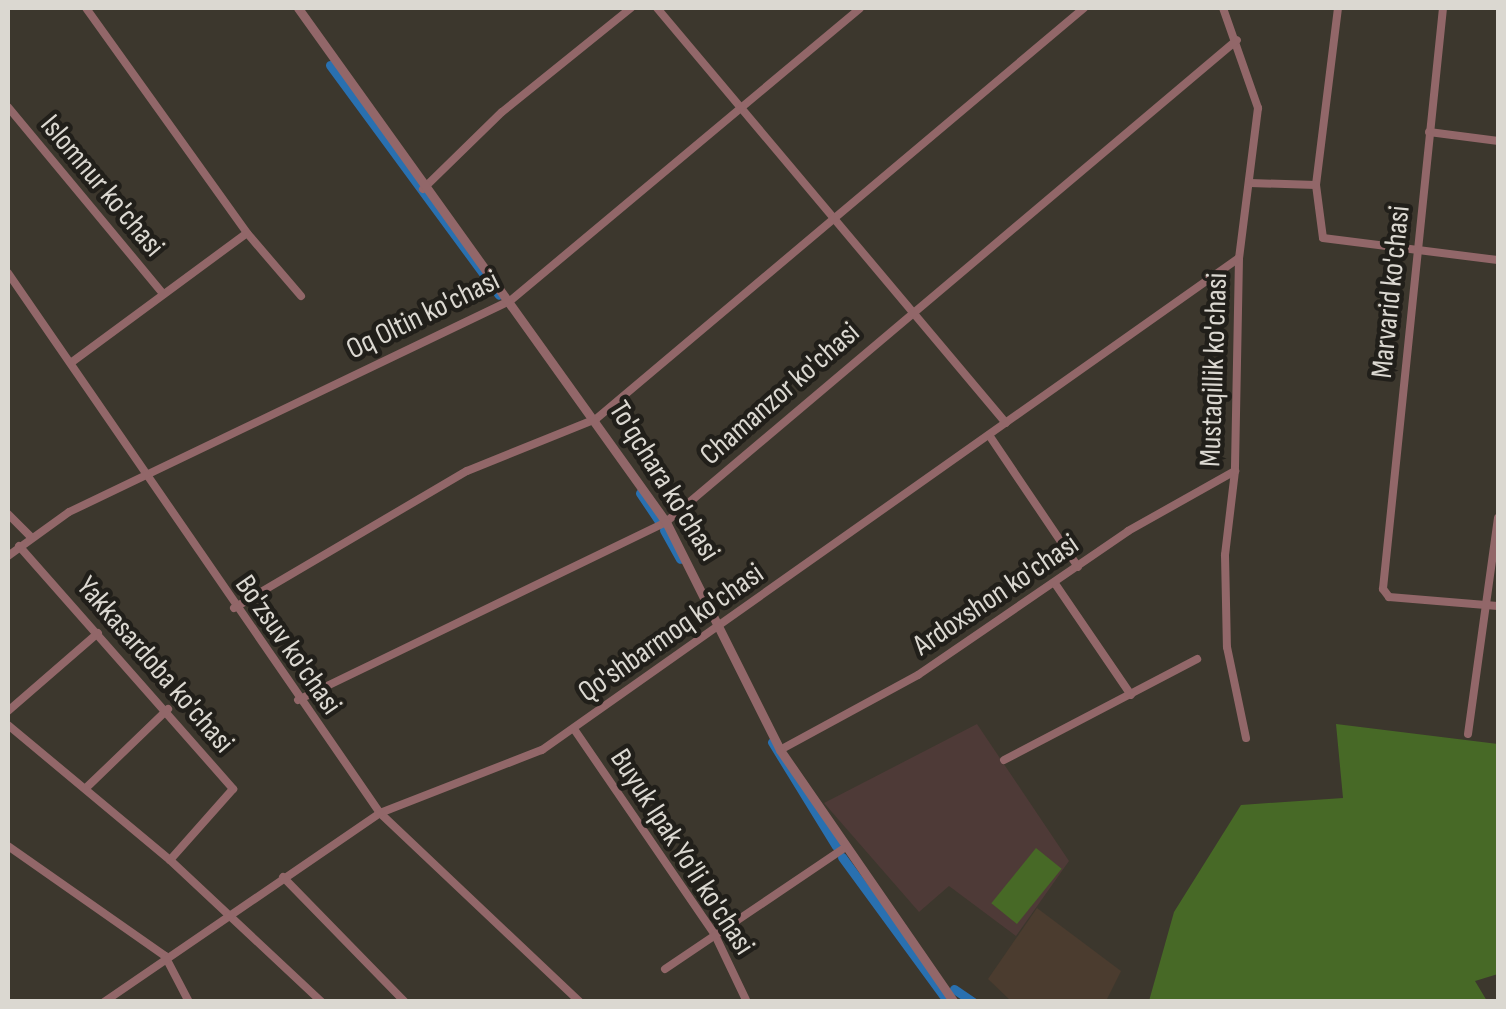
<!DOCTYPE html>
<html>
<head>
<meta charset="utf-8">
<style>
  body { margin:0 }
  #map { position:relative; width:1506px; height:1009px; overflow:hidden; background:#3c372d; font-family:"Sofia Sans Condensed",sans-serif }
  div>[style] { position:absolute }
  .industrial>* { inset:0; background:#4b3c2f }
  .education>* { inset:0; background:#4e3a37 }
  .green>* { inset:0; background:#476926; transform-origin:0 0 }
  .canal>* { height:9px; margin:-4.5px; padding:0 4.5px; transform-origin:4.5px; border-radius:4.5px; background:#2970b0 }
  .minor>* { height:8px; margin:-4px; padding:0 4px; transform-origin:4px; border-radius:4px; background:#926769 }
  .tertiary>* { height:9px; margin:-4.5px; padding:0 4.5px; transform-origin:4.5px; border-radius:4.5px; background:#926769 }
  span { translate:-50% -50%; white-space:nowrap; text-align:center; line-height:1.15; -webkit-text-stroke:9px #211f1a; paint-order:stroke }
  .street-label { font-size:30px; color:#dbd8d1 }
  .frame { position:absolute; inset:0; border:10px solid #dbd8d1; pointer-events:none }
</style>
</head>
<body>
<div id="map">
  <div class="industrial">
    <div style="clip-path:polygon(1037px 908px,1121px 971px,1106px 1001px,1011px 1001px,988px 979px)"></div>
  </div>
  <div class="education">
    <div style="clip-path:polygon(977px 724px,1069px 861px,1016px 936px,949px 886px,919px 912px,824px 803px)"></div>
  </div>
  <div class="green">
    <div style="clip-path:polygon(1336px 724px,1498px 744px,1498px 974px,1475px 981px,1487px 1001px,1149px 1001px,1174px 912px,1241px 805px,1343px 798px)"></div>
    <div style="left:1036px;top:848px;width:33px;height:71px;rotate:39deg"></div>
  </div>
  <div class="canal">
    <div style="left:330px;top:65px;width:285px;rotate:53.7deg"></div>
    <div style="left:640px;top:493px;width:37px;rotate:56deg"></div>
    <div style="left:664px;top:530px;width:33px;rotate:61deg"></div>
    <div style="left:772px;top:742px;width:122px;rotate:58.4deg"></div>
    <div style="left:842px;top:857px;width:171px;rotate:53.8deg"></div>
    <div style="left:954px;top:989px;width:23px;rotate:34deg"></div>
  </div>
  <div class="minor">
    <div style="left:86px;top:8px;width:277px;rotate:54.4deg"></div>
    <div style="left:247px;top:233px;width:83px;rotate:49.4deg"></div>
    <div style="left:657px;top:8px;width:542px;rotate:49.94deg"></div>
    <div style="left:1223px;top:8px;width:106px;rotate:70.7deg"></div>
    <div style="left:1258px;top:108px;width:151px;rotate:97.2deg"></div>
    <div style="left:1239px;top:258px;width:213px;rotate:91.1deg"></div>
    <div style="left:1235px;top:471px;width:85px;rotate:96.8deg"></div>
    <div style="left:1225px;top:555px;width:92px;rotate:88.8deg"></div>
    <div style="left:1227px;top:647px;width:93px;rotate:78.2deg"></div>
    <div style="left:1338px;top:8px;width:178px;rotate:97.1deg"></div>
    <div style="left:1316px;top:185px;width:53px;rotate:82.5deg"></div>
    <div style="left:1323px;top:238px;width:176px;rotate:7.2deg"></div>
    <div style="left:1443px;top:8px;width:584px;rotate:95.9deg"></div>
    <div style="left:1383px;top:589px;width:10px;rotate:53deg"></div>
    <div style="left:1389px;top:597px;width:109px;rotate:4.7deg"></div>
    <div style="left:8px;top:107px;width:243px;rotate:50.3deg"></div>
    <div style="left:1429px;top:132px;width:70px;rotate:7.4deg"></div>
    <div style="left:1250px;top:183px;width:66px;rotate:1.7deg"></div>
    <div style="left:423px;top:189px;width:110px;rotate:-44.3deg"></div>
    <div style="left:502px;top:112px;width:166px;rotate:-38.9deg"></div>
    <div style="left:8px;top:273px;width:656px;rotate:55.44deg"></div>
    <div style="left:380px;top:813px;width:275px;rotate:43.4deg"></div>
    <div style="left:72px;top:362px;width:217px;rotate:-36.4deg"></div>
    <div style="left:989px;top:435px;width:159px;rotate:56deg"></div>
    <div style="left:8px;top:514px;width:33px;rotate:45deg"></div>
    <div style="left:19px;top:546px;width:324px;rotate:48.6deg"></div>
    <div style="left:233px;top:789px;width:95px;rotate:131.6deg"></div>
    <div style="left:8px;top:556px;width:75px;rotate:-35.8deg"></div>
    <div style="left:69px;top:512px;width:489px;rotate:-25.6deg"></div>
    <div style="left:510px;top:301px;width:456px;rotate:-39.9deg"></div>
    <div style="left:1056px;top:585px;width:133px;rotate:55.7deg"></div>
    <div style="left:234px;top:608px;width:270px;rotate:-30.5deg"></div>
    <div style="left:467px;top:471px;width:139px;rotate:-22deg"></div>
    <div style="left:596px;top:419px;width:638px;rotate:-40.1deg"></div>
    <div style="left:298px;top:700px;width:409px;rotate:-25.8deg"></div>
    <div style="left:666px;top:522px;width:747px;rotate:-40.17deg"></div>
    <div style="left:8px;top:711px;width:119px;rotate:-40.9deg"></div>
    <div style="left:8px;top:725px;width:211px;rotate:39.8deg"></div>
    <div style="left:170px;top:860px;width:208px;rotate:43.1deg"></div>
    <div style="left:574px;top:729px;width:250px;rotate:55.6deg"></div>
    <div style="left:715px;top:935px;width:74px;rotate:64.5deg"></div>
    <div style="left:1468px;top:734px;width:218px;rotate:-82.1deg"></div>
    <div style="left:780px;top:750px;width:157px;rotate:-28.5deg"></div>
    <div style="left:918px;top:675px;width:255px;rotate:-34.4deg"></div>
    <div style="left:1128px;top:531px;width:123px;rotate:-29.3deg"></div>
    <div style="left:1004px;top:760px;width:218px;rotate:-27.6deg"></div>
    <div style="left:86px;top:788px;width:114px;rotate:-43.9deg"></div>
    <div style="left:8px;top:846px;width:192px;rotate:35deg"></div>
    <div style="left:165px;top:956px;width:52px;rotate:62.4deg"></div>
    <div style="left:283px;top:877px;width:175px;rotate:45.7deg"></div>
    <div style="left:665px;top:969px;width:215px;rotate:-34deg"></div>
    <div style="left:104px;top:1002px;width:335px;rotate:-34.4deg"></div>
    <div style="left:380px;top:813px;width:174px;rotate:-21.3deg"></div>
    <div style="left:542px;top:750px;width:853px;rotate:-35.22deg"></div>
  </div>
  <div class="tertiary">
    <div style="left:298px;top:8px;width:632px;rotate:54.4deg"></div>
    <div style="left:666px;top:522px;width:255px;rotate:63.4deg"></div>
    <div style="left:780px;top:750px;width:306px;rotate:55.4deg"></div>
  </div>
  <div class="street-label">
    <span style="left:102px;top:186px;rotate:50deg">Islomnur ko'chasi</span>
    <span style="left:1391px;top:292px;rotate:-84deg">Marvarid ko'chasi</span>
    <span style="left:423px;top:315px;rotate:-26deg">Oq Oltin ko'chasi</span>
    <span style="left:1214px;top:370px;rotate:-88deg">Mustaqillik ko'chasi</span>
    <span style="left:780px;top:394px;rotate:-41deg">Chamanzor ko'chasi</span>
    <span style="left:664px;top:481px;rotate:58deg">To'qchara ko'chasi</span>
    <span style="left:996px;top:595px;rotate:-34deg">Ardoxshon ko'chasi</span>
    <span style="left:671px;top:633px;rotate:-35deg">Qo'shbarmoq ko'chasi</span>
    <span style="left:288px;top:645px;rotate:55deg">Bo'zsuv ko'chasi</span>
    <span style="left:155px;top:665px;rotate:49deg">Yakkasardoba ko'chasi</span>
    <span style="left:682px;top:852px;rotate:57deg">Buyuk Ipak Yo'li ko'chasi</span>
  </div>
  <div class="frame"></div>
</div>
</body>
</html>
